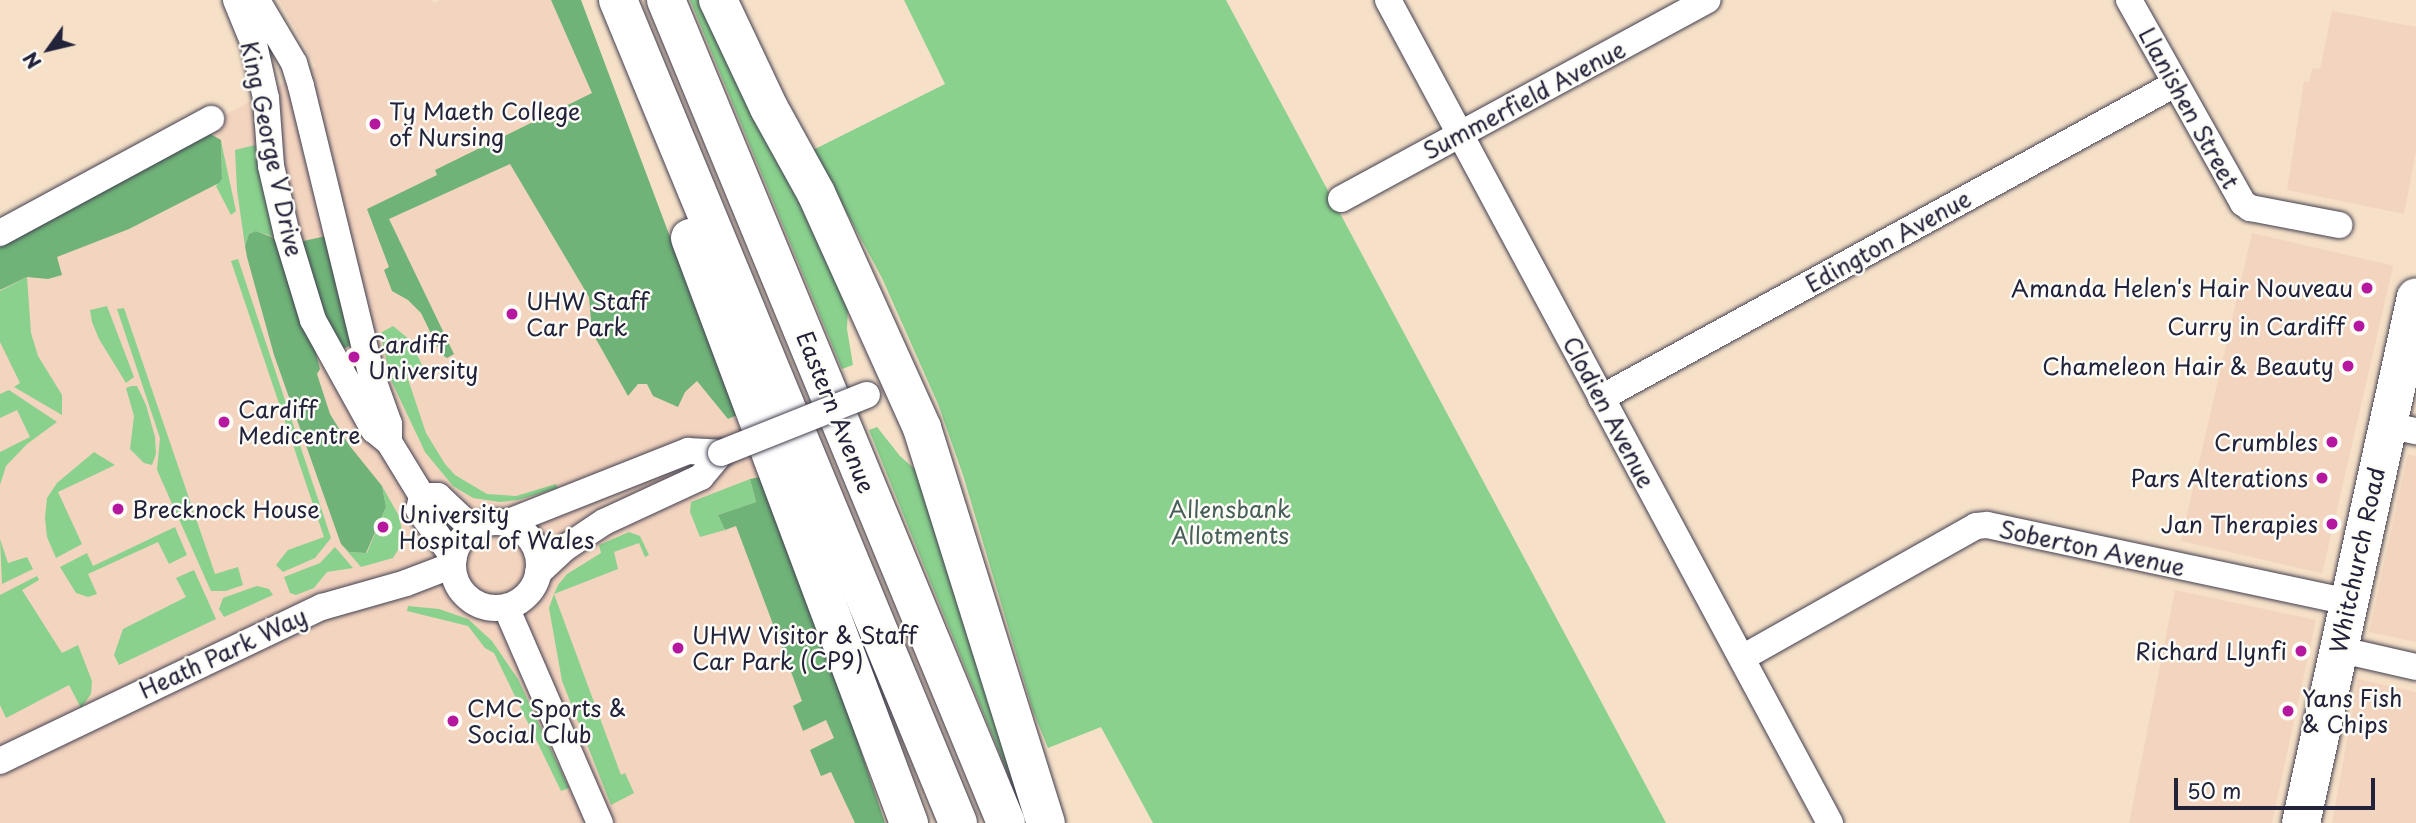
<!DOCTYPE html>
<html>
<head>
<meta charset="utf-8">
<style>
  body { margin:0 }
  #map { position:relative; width:2416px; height:823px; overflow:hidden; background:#f6e1c8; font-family:"Playpen Sans",sans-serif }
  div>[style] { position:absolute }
  .built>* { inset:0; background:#f3d4bf; transform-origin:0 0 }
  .green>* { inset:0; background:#8ad18d }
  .forest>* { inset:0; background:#6fb378 }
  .roads { filter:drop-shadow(0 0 2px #423f50) drop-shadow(0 0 2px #423f50) }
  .minor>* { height:26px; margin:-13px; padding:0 13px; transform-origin:13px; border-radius:13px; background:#fff }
  .minor>.ring { margin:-13px; padding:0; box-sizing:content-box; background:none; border:26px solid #fff; border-radius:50% }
  .primary>* { height:38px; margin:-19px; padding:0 19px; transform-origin:19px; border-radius:19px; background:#fff }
  .trunk>* { height:38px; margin:-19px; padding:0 19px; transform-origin:19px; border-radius:19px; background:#fff }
  .bridges { filter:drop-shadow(0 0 2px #423f50) drop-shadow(0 0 2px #423f50) }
  .minor-bridge>* { height:26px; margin:-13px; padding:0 13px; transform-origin:13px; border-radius:13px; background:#fff }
  .dots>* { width:19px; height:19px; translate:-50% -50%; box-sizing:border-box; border:4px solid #fdfcf7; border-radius:50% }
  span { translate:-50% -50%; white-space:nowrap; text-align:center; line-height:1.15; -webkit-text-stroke:5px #fdfcf7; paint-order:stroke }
  .street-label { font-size:23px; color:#22223b }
  .poi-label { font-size:23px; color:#22223b }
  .left { translate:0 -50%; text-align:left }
  .right { translate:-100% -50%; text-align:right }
  .park-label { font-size:23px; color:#465f58 }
  .north { position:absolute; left:14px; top:14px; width:70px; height:70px; -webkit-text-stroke:5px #fdfcf7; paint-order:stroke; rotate:236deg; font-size:19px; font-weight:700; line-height:28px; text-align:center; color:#22223b }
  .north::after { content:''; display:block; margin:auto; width:24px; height:32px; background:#22223b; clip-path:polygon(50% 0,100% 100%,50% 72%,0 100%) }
  .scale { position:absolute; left:2174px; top:778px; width:201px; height:32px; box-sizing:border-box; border:4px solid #22223b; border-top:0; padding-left:9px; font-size:21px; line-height:24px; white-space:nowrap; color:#22223b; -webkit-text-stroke:5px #fdfcf7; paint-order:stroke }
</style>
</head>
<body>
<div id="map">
  <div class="built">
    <div style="clip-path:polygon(279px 0,432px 0,434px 3px,440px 0,559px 0,760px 477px,885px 823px,0 823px,0 236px,316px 66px)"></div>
    <div style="clip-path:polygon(2332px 11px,2416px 27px,2416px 152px,2404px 214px,2287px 190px,2259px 184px,2287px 190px,2304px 81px,2309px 82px,2312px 68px,2320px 69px)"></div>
    <div style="left:2252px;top:233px;width:145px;height:316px;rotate:13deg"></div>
    <div style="clip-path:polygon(2408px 454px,2416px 456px,2416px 642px,2369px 632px)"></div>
    <div style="clip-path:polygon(2175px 590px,2316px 620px,2272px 823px,2129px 823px)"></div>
    <div style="clip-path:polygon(2358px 679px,2416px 692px,2416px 823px,2332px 823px)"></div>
  </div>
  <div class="green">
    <div style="clip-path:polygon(690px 0,706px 0,848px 306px,847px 329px,853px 365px,842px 369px)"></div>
    <div style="clip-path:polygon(904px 0,1226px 0,1666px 823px,1153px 823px,1101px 727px,1048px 748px,1033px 711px,963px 475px,938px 404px,882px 278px,813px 150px,945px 84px)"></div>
    <div style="clip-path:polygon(221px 141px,236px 211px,231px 215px,216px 186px,222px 179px)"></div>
    <div style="clip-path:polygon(255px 145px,274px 237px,256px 231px,249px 234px,245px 246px,237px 190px,235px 150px)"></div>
    <div style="clip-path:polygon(238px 259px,331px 538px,315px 558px,283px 572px,276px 565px,288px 550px,324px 537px,231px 261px)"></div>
    <div style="clip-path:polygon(27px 277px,31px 333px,38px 356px,62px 395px,62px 415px,14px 387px,20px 383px,0 342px,0 291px)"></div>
    <div style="clip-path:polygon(107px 306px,134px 377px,126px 383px,99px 339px,92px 322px,90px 310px)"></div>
    <div style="clip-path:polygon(124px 308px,215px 574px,238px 567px,243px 585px,226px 591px,211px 591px,157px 470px,160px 438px,117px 309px)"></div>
    <div style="clip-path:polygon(393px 326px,410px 340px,423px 367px,407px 376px,426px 433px,445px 464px,455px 475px,487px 494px,516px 496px,556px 484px,558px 488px,518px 500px,500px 502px,473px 498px,453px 486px,425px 452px,391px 380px,382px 341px,382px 332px)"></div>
    <div style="clip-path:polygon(131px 386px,137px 386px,146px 405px,155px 437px,156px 454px,152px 465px,144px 463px,130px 449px,134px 416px,126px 388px)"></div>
    <div style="clip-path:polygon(9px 390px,57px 422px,27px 444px,6px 466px,0 485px,0 452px,30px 437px,17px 410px,0 418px,0 394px)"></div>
    <div style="clip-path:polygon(877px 427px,900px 456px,917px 471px,1028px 823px,869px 430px)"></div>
    <div style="clip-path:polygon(94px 452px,115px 465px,58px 492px,82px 544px,56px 558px,47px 537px,45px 518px,47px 498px,57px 483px)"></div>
    <div style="clip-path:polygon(750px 479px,756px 502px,718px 515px,725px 530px,700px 537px,690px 512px,691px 502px)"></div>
    <div style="clip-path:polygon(382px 486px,399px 516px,404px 540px,393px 558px,361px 567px,341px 544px,349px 552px,367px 553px,386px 507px)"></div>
    <div style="clip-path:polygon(175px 527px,187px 555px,169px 564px,158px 542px,88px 574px,97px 594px,88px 597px,76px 593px,60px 567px,87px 553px,93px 566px)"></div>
    <div style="clip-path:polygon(629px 532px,640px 536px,649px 555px,645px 557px,639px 543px,614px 552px,618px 569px,554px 594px,621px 775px,625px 773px,634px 793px,611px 805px,562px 681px,549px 608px,554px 594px,558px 585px,567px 574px,601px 553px,599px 545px)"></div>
    <div style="clip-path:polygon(0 539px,8px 563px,27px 557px,33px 569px,2px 584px)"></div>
    <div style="clip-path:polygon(335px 547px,353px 568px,327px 572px,314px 588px,296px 595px,290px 593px,284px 577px,320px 563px)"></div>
    <div style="clip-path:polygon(194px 570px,216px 619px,119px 665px,114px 655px,123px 629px,186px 597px,176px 578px)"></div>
    <div style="clip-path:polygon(37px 576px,39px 580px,22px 590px,62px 653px,78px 645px,92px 681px,91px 694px,81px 708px,69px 685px,6px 718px,0 705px,0 595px)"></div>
    <div style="clip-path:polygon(257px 586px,269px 589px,273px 595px,224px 617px,219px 609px,223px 598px)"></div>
    <div style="clip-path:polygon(408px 606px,439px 609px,468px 619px,492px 641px,518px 679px,569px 788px,561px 791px,494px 653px,485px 648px,468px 626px,407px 611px)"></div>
  </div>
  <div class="forest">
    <div style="clip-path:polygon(551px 0,581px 0,737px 415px,728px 419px,697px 381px,685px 392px,678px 407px,653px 396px,647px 384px,638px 384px,628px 396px,592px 332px,589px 297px,510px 164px,389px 219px,454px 354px,447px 358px,441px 354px,421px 313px,408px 300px,392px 291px,384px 270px,389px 267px,367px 209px,437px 175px,435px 170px,592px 93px)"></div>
    <div style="clip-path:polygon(205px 131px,221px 140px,222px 179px,219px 183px,129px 229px,57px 257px,62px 275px,48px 279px,27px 277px,0 290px,0 243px)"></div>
    <div style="clip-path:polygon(256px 231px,274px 238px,315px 350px,320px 369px,317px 374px,330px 414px,349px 445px,382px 486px,386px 507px,366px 553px,349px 552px,341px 544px,274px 355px,247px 257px,245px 246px,249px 234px)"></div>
    <div style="clip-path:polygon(326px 236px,354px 344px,340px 350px,336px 349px,299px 242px)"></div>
    <div style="clip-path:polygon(760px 477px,831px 662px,885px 823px,855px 823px,831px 772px,821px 776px,810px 750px,834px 738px,826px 720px,803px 731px,793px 706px,802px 701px,736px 526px,725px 530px,718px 515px,756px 502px,750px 479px)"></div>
  </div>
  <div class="roads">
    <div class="minor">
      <div style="left:236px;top:0;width:48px;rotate:67.8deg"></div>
      <div style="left:254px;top:44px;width:55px;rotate:77.5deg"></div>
      <div style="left:266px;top:98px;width:68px;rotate:85.8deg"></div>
      <div style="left:271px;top:166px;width:71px;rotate:76.9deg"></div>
      <div style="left:287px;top:235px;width:89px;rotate:73deg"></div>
      <div style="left:313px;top:320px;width:126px;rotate:61deg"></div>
      <div style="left:374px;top:430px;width:19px;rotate:39deg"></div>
      <div style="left:389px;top:442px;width:63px;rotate:58.6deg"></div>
      <div style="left:422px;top:496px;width:14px;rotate:102deg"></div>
      <div style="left:419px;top:510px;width:59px;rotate:53.9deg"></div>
      <div style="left:253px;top:0;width:7px;rotate:34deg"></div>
      <div style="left:259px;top:4px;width:69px;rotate:59.3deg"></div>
      <div style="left:294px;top:63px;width:24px;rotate:73deg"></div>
      <div style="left:301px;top:86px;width:296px;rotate:76.3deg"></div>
      <div style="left:371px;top:374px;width:53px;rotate:70.2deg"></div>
      <div style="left:389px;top:424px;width:18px;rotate:90deg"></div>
      <div style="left:1388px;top:0;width:934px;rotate:61.76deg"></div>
      <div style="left:2129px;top:0;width:233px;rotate:60.7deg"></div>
      <div style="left:2243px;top:203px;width:9px;rotate:36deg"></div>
      <div style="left:2250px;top:208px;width:91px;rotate:10.8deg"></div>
      <div style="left:1341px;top:199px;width:417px;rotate:-28.5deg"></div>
      <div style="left:0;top:233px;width:240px;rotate:-28.4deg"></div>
      <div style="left:1601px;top:398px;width:654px;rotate:-28.68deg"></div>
      <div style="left:2387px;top:425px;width:30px;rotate:12deg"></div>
      <div style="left:422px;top:496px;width:16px"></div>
      <div style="left:438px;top:496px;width:48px;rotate:43.3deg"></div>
      <div class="ring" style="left:453px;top:522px;width:60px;height:60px"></div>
      <div style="left:506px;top:523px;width:196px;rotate:-21.6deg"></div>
      <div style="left:688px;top:451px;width:33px;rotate:3deg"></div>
      <div style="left:538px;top:573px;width:37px;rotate:-43deg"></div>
      <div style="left:565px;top:548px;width:47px;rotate:-33.7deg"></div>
      <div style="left:604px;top:522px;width:107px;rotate:-24.9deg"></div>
      <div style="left:701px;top:477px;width:31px;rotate:-50deg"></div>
      <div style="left:506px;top:607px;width:236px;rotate:66.5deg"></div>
      <div style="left:2337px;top:649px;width:81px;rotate:12.8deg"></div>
      <div style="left:1742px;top:658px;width:269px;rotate:-29.4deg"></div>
      <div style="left:1976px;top:526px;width:11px;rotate:-5deg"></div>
      <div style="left:1987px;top:525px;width:369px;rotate:12deg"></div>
      <div style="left:0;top:761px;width:357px;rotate:-25.6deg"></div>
      <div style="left:322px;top:607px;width:87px;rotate:-15.9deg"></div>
      <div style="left:406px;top:583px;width:50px;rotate:-21deg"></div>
    </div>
    <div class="primary">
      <div style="left:2301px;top:823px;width:538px;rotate:-77.67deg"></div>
    </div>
    <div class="trunk">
      <div style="left:618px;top:0;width:890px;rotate:67.55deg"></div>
      <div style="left:666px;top:0;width:890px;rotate:67.55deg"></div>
      <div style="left:718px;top:0;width:119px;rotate:64.7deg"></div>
      <div style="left:769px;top:108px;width:97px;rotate:61.1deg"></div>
      <div style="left:816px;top:193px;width:258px;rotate:65.7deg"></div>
      <div style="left:922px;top:428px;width:414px;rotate:72.6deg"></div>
      <div style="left:690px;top:238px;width:625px;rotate:69.48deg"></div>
    </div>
  </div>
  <div class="bridges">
    <div class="minor-bridge">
      <div style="left:721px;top:453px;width:157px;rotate:-21.7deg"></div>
    </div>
  </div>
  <div class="dots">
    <div style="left:375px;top:124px;background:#b5179e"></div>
    <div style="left:2367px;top:288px;background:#b5179e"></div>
    <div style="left:512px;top:314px;background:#b5179e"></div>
    <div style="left:2359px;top:326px;background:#b5179e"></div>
    <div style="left:354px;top:357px;background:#b5179e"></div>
    <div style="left:2348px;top:366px;background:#b5179e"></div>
    <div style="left:224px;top:422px;background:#b5179e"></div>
    <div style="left:2332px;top:442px;background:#b5179e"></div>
    <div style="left:2322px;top:478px;background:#b5179e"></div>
    <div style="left:118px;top:509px;background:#b5179e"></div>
    <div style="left:2332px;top:524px;background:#b5179e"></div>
    <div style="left:383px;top:527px;background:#b5179e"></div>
    <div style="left:678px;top:648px;background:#b5179e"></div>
    <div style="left:2301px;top:651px;background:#b5179e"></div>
    <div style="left:2288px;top:711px;background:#b5179e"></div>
    <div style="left:453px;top:721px;background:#b5179e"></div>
  </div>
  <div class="street-label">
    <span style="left:1524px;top:100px;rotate:-28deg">Summerfield Avenue</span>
    <span style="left:2189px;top:108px;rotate:61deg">Llanishen Street</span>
    <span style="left:272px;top:149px;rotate:78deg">King George V Drive</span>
    <span style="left:1888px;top:241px;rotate:-29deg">Edington Avenue</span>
    <span style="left:836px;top:412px;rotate:68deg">Eastern Avenue</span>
    <span style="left:1609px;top:412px;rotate:62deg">Clodien Avenue</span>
    <span style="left:2092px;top:548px;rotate:12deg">Soberton Avenue</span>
    <span style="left:2357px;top:560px;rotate:-78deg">Whitchurch Road</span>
    <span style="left:223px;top:653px;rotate:-25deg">Heath Park Way</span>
  </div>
  <div class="poi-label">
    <span class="left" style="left:389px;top:124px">Ty Maeth College<br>of Nursing</span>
    <span class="right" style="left:2353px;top:288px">Amanda Helen's Hair Nouveau</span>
    <span class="left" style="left:526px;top:314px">UHW Staff<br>Car Park</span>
    <span class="right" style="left:2345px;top:326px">Curry in Cardiff</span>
    <span class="left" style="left:368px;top:357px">Cardiff<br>University</span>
    <span class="right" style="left:2334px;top:366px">Chameleon Hair &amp; Beauty</span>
    <span class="left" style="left:238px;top:422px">Cardiff<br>Medicentre</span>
    <span class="right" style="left:2318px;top:442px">Crumbles</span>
    <span class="right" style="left:2308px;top:478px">Pars Alterations</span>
    <span class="left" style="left:132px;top:509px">Brecknock House</span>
    <span class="left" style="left:399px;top:527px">University<br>Hospital of Wales</span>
    <span class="right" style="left:2318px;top:524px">Jan Therapies</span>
    <span class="left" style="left:692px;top:648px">UHW Visitor &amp; Staff<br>Car Park (CP9)</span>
    <span class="right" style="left:2287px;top:651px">Richard Llynfi</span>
    <span class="left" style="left:2302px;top:711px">Yans Fish<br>&amp; Chips</span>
    <span class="left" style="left:467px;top:721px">CMC Sports &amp;<br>Social Club</span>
  </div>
  <div class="park-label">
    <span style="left:1230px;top:522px">Allensbank<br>Allotments</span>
  </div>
  <div class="north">N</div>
  <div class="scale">50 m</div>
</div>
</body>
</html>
